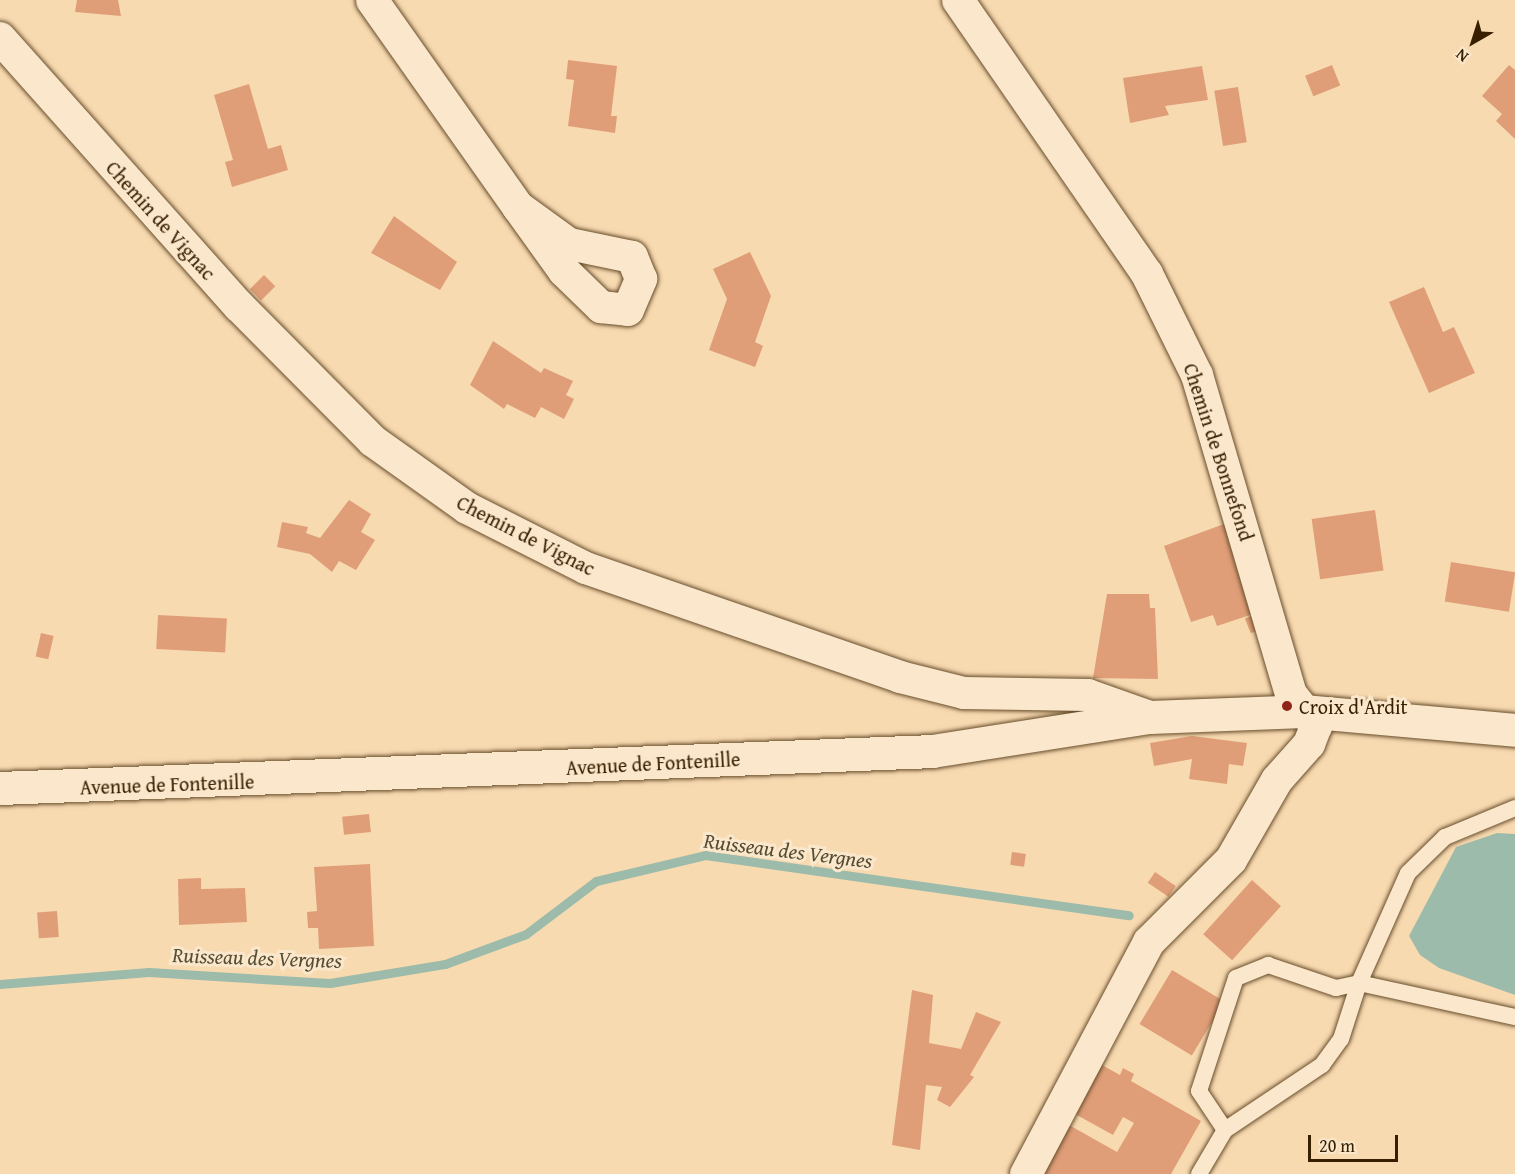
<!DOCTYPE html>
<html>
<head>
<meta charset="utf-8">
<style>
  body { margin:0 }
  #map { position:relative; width:1515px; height:1174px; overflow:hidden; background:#f8dab1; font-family:"Gentium Book Plus",serif }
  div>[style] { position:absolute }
  .water>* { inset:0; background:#9dbbaa }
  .stream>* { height:9px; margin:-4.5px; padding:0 4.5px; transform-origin:4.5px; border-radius:4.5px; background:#9dbbaa }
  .building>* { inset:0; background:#df9e78; transform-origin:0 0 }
  .roads { filter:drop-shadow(0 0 2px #684e2c) drop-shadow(0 0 2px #684e2c) }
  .lane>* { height:16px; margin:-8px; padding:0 8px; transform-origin:8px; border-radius:8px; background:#fae7cc }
  .street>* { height:32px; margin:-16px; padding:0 16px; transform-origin:16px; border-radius:16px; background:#fae7cc }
  .secondary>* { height:33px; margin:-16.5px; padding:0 16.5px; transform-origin:16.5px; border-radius:16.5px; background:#fae7cc }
  .dots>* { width:16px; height:16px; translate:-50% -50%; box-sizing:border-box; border:3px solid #fae7cc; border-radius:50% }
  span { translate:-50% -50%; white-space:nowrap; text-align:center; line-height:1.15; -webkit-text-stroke:6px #fae7cc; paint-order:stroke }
  .street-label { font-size:20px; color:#381f00 }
  .poi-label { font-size:20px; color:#381f00 }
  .left { translate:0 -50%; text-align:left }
  .water-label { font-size:21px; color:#564e33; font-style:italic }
  .north { position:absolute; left:1443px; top:12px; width:60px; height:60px; -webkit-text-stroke:4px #fae7cc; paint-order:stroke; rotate:219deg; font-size:16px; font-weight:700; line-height:24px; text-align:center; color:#381f00 }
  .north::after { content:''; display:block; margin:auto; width:21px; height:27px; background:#381f00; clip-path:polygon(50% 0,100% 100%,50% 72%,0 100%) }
  .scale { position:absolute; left:1308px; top:1135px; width:90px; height:27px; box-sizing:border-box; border:3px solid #381f00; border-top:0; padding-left:8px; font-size:18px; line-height:21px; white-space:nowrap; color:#381f00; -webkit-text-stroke:4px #fae7cc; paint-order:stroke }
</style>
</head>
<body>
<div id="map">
  <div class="water">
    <div style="clip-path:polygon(1497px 833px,1515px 834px,1515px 995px,1439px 968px,1420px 955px,1409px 936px,1456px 847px)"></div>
  </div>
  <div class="stream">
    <div style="left:0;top:984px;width:149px;rotate:-4.6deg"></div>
    <div style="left:149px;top:972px;width:181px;rotate:3.5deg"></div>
    <div style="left:330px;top:983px;width:117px;rotate:-9.4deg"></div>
    <div style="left:445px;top:964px;width:86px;rotate:-20.3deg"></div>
    <div style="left:526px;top:934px;width:88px;rotate:-37.1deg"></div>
    <div style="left:596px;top:881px;width:112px;rotate:-13.4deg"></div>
    <div style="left:705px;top:855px;width:428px;rotate:8.1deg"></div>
  </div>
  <div class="building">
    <div style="clip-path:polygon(77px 0,118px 0,121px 16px,75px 12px)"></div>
    <div style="clip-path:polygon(568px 60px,617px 66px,611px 116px,617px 116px,615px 133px,568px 126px,574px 80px,566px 79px)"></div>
    <div style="left:1332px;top:65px;width:22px;height:29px;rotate:68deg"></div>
    <div style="clip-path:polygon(1509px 65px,1515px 70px,1515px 139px,1496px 121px,1502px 114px,1482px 96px)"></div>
    <div style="clip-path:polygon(1202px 66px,1208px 100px,1165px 106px,1169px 115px,1130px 123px,1123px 78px)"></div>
    <div style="clip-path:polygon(249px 84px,268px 149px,281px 145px,288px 170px,232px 187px,225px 162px,233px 160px,214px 95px)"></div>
    <div style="left:1238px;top:87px;width:56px;height:24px;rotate:81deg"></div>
    <div style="clip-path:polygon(394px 216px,457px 262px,440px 290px,371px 253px)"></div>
    <div style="clip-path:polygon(750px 252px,771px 296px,755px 342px,763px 346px,755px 367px,709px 350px,727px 299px,713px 269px)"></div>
    <div style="left:264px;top:275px;width:16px;height:20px;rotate:45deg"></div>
    <div style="clip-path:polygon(1424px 287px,1443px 332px,1454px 327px,1475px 373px,1429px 393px,1389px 302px)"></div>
    <div style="clip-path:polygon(493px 341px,541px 373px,544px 368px,573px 381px,566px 395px,574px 399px,564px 419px,541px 407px,535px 418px,507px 404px,504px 409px,470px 385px)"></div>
    <div style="clip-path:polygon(349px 500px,371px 514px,361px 532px,375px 540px,356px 570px,339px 561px,332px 572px,310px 554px,277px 547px,282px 522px,308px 527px,306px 533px,320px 538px)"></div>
    <div style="left:1375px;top:510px;width:61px;height:64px;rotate:82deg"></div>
    <div style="clip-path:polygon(1224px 524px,1256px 613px,1217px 626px,1213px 615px,1191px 622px,1164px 546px)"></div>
    <div style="left:1451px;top:562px;width:65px;height:40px;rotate:9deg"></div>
    <div style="clip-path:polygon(1107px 594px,1149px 594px,1150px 608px,1155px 608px,1158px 679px,1093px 678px)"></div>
    <div style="left:1256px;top:614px;width:16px;height:12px;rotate:68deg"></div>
    <div style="left:158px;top:615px;width:69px;height:34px;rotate:3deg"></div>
    <div style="left:41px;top:633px;width:13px;height:24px;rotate:13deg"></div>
    <div style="clip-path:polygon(1192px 736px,1247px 743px,1243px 766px,1229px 764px,1227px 784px,1189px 779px,1192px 759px,1154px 766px,1150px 743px)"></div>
    <div style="left:369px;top:814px;width:18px;height:27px;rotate:84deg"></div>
    <div style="left:1012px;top:852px;width:14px;height:13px;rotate:8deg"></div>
    <div style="clip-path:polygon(370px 864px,374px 946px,319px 949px,318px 928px,308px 928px,307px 912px,317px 911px,314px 867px)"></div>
    <div style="left:1155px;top:872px;width:25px;height:13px;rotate:34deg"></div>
    <div style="clip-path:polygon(201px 878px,201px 889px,245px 888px,247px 922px,179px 925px,178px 879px)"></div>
    <div style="left:1252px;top:880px;width:39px;height:73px;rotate:42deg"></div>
    <div style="left:57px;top:911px;width:26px;height:20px;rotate:86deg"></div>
    <div style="left:1172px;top:970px;width:61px;height:63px;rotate:31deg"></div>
    <div style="clip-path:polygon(912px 990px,933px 995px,929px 1043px,961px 1049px,976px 1012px,1001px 1022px,970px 1075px,974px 1077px,950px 1107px,937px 1100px,942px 1087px,926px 1085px,920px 1150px,892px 1145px)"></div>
    <div style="clip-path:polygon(1102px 1065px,1120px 1075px,1123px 1068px,1134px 1074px,1131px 1081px,1201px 1121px,1171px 1174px,1043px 1174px,1069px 1125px,1117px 1152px,1134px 1123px,1123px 1117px,1113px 1135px,1075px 1114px)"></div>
  </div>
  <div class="roads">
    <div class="lane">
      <div style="left:1225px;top:1130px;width:117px;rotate:-33.8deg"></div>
      <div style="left:1322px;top:1065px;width:32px;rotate:-54deg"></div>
      <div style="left:1341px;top:1039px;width:59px;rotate:-72.2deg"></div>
      <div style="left:1359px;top:983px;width:160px;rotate:12.3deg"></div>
      <div style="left:1199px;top:1174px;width:51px;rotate:-59.4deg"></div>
      <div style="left:1225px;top:1130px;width:47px;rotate:-123.7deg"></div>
      <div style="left:1199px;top:1091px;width:119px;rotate:-71.9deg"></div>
      <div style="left:1236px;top:978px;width:35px;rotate:-22deg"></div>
      <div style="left:1268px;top:965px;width:72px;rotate:18.7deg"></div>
      <div style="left:1336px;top:988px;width:24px;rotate:-12deg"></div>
      <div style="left:1359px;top:983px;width:120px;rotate:-66deg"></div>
      <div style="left:1408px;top:873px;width:52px;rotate:-44.2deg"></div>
      <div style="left:1445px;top:837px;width:76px;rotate:-22.5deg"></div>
    </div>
    <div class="street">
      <div style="left:372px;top:0;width:253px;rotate:54.8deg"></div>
      <div style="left:518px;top:207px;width:79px;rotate:54.3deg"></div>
      <div style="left:564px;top:271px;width:52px;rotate:44.2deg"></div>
      <div style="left:601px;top:307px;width:27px;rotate:6deg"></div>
      <div style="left:628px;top:310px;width:34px;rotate:-67deg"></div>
      <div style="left:641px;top:279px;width:24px;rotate:-112deg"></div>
      <div style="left:632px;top:257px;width:64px;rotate:-168.3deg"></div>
      <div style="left:569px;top:244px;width:63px;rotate:-144deg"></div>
      <div style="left:958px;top:0;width:333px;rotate:55.4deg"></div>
      <div style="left:1147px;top:274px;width:113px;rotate:63.7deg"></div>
      <div style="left:1197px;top:375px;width:333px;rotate:73.6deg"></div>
      <div style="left:1291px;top:694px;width:41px;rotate:52deg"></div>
      <div style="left:1316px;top:726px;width:19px;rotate:111deg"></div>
      <div style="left:1309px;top:744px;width:48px;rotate:131.6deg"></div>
      <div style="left:1277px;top:780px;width:92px;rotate:119.9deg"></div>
      <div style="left:1231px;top:860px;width:116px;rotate:135deg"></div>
      <div style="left:1149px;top:942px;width:263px;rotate:117.9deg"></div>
      <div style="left:0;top:38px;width:359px;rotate:48.3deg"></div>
      <div style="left:239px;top:306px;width:190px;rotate:45.2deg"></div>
      <div style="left:373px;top:441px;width:115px;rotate:35.5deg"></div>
      <div style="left:467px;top:508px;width:133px;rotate:26.8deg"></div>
      <div style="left:586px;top:568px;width:332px;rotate:19.1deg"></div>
      <div style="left:900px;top:677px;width:66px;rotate:14deg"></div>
      <div style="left:964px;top:693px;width:124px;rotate:0.9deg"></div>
      <div style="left:1088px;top:695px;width:66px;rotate:19.5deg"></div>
    </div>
    <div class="secondary">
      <div style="left:0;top:788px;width:933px;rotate:-2.27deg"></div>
      <div style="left:932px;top:751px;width:221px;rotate:-8.9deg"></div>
      <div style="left:1150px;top:717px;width:153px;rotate:-2.2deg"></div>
      <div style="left:1303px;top:711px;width:213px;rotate:5.1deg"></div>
    </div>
  </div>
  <div class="dots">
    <div style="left:1287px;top:706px;background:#8f2418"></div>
  </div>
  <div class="street-label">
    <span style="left:161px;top:220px;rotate:48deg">Chemin de Vignac</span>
    <span style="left:1219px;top:452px;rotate:72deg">Chemin de Bonnefond</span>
    <span style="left:526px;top:535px;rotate:27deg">Chemin de Vignac</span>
    <span style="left:653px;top:763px;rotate:-3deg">Avenue de Fontenille</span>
    <span style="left:167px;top:784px;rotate:-2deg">Avenue de Fontenille</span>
  </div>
  <div class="poi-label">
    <span class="left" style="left:1299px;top:706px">Croix d'Ardit</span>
  </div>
  <div class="water-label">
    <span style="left:788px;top:851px;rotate:7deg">Ruisseau des Vergnes</span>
    <span style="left:257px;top:958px;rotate:2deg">Ruisseau des Vergnes</span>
  </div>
  <div class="north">N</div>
  <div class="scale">20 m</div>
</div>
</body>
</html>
